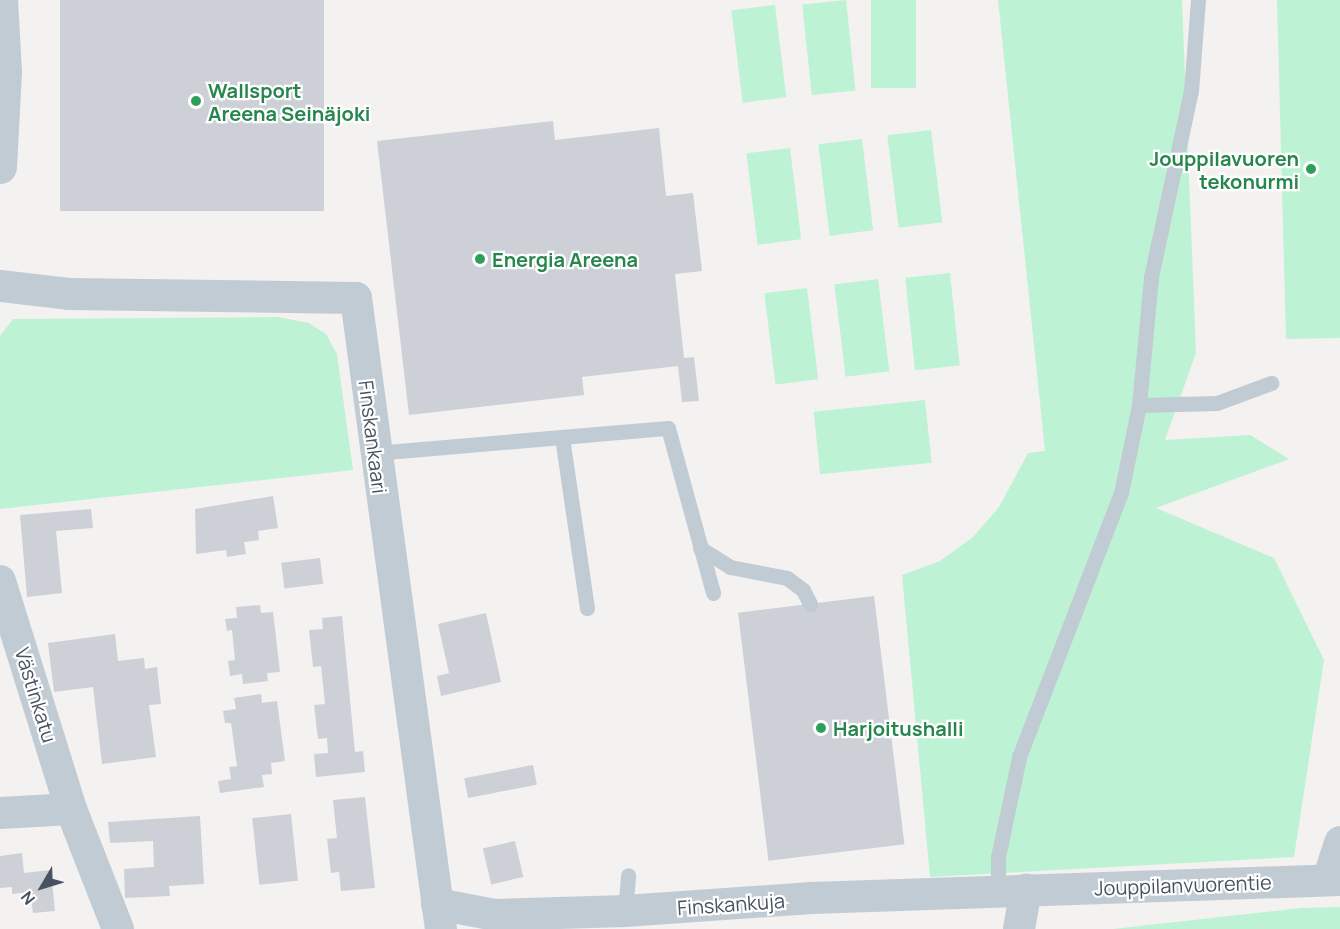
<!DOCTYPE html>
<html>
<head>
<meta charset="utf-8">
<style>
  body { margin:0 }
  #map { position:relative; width:1340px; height:929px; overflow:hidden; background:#f4f1f1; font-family:Manrope,sans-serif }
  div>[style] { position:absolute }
  .green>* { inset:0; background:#bdf3d4; transform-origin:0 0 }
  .building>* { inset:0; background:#cdd0d6; transform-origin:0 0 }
  .service>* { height:15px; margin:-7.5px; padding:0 7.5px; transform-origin:7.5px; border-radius:7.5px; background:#c1cbd4 }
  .minor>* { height:32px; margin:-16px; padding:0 16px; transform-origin:16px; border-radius:16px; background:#c1cbd4 }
  .tertiary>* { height:33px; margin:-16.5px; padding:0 16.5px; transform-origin:16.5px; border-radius:16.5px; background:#c1cbd4 }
  .dots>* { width:16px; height:16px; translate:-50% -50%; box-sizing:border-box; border:3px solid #fff; border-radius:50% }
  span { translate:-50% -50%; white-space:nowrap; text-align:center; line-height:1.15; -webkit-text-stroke:4.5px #fff; paint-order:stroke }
  .leisure-label { font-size:20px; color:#27864d; font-weight:700 }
  .left { translate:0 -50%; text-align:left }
  .right { translate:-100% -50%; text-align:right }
  .street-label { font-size:20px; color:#475360 }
  .north { position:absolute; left:12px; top:857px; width:60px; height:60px; -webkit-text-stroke:4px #fff; paint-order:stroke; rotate:232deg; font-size:16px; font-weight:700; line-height:24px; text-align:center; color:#475360 }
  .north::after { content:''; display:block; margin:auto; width:21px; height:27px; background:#475360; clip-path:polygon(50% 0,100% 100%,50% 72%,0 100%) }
</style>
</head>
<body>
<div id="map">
  <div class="green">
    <div style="left:846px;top:0;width:91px;height:44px;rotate:84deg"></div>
    <div style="left:871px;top:0;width:45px;height:88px"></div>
    <div style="clip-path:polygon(998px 0,1182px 0,1196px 353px,1165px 440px,1250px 435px,1289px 459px,1156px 508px,1274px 558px,1324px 660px,1294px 857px,930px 877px,902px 575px,940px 561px,973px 537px,999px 507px,1028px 453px,1045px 451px)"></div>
    <div style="clip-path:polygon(1277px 0,1340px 0,1340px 338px,1286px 339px)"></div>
    <div style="left:775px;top:5px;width:93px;height:44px;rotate:83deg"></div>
    <div style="left:931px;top:130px;width:93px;height:44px;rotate:83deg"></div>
    <div style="left:862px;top:139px;width:92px;height:44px;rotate:83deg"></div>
    <div style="left:790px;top:148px;width:92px;height:44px;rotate:83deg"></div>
    <div style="left:950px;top:273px;width:93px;height:45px;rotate:84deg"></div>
    <div style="left:878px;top:279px;width:93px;height:44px;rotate:83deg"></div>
    <div style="left:807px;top:288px;width:92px;height:43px;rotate:83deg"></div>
    <div style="clip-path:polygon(278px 317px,309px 323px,326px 334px,337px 354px,353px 470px,0 509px,0 336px,13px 319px)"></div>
    <div style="left:925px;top:400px;width:63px;height:112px;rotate:84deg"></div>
    <div style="clip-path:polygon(1340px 907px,1340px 929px,1113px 929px,1301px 908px)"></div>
  </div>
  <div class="building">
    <div style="left:60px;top:0;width:264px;height:211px"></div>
    <div style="clip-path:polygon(553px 121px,555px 140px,659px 128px,666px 196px,693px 193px,702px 271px,675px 274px,684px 358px,694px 357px,699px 401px,682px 402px,678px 366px,582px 377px,584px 395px,409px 415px,377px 141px)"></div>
    <div style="clip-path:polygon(273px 496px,278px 528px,258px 531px,259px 540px,244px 542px,246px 554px,227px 557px,226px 550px,196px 554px,195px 509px)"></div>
    <div style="clip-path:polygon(91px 509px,93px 528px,56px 531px,62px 593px,27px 597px,20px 515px)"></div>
    <div style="left:320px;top:558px;width:26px;height:39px;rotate:83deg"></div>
    <div style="left:874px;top:596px;width:250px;height:137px;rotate:83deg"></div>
    <div style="clip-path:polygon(260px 605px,261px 613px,273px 612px,280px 672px,267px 673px,268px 681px,243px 684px,242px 674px,230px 676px,228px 661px,235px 660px,232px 630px,227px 631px,225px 619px,237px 618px,236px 607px)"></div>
    <div style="clip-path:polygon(486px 613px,501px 682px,441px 696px,437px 676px,449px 673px,438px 624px)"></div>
    <div style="clip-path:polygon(342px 616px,355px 752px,363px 751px,365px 772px,316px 777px,314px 754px,328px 753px,327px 738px,318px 739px,314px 705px,325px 704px,321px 666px,313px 667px,309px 630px,323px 629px,322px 618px)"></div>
    <div style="clip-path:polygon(115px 634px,118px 661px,144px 658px,145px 669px,157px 667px,161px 704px,149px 705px,156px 757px,102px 764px,93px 687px,54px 692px,48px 643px)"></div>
    <div style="clip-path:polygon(261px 694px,262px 703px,277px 701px,285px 761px,271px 763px,272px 774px,262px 775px,264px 787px,220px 793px,218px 781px,231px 779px,229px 767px,237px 766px,231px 723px,225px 723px,223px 711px,236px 709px,234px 698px)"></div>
    <div style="left:533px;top:765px;width:20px;height:70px;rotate:79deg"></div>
    <div style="clip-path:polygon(365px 797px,375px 888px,341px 891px,339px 872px,331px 873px,327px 839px,337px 838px,333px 800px)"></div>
    <div style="left:291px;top:814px;width:67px;height:39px;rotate:84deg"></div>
    <div style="clip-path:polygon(200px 816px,204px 884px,169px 886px,170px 896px,125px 898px,124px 869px,154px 867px,153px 841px,110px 843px,108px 822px)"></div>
    <div style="left:515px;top:841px;width:37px;height:33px;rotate:77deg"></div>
    <div style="clip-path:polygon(22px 853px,24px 873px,51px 870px,55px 911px,33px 913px,30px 892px,12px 894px,12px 887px,0 888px,0 856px)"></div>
  </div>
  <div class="service">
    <div style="left:1139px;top:405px;width:78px;rotate:-1.5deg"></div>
    <div style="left:1217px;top:403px;width:58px;rotate:-20.3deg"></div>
    <div style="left:562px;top:437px;width:173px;rotate:81.7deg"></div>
    <div style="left:375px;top:453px;width:294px;rotate:-4.9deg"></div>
    <div style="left:668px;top:428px;width:171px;rotate:74.7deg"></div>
    <div style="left:700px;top:548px;width:36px;rotate:32deg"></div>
    <div style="left:730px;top:567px;width:58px;rotate:10.9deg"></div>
    <div style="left:787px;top:578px;width:20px;rotate:37deg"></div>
    <div style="left:803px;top:590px;width:16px;rotate:63deg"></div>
    <div style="left:998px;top:893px;width:36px;rotate:-90deg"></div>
    <div style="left:998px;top:857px;width:102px;rotate:-78.1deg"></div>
    <div style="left:1019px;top:757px;width:283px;rotate:-68.9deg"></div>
    <div style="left:1121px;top:493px;width:90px;rotate:-78.4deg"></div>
    <div style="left:1139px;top:405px;width:129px;rotate:-84.6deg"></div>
    <div style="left:1151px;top:277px;width:190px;rotate:-77.9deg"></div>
    <div style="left:1191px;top:91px;width:91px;rotate:-85.6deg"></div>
    <div style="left:625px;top:911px;width:36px;rotate:-85deg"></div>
  </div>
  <div class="minor">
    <div style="left:0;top:286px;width:69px;rotate:6.6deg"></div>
    <div style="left:69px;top:294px;width:287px;rotate:0.8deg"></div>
    <div style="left:356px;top:298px;width:637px;rotate:82.33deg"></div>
    <div style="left:0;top:581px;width:239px;rotate:72.7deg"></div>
    <div style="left:0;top:813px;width:71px;rotate:-3.2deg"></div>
    <div style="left:71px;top:809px;width:129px;rotate:68.6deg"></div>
    <div style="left:1328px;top:880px;width:40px;rotate:-72deg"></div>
    <div style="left:437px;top:904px;width:59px;rotate:10.7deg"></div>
    <div style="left:495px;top:915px;width:130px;rotate:-1.8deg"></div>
    <div style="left:625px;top:911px;width:187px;rotate:-4deg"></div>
    <div style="left:812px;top:898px;width:528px;rotate:-1.95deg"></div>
    <div style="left:1019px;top:929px;width:40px;rotate:-80deg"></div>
  </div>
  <div class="tertiary">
    <div style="left:0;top:167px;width:96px;rotate:-87deg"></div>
    <div style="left:5px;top:71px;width:71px;rotate:-93.2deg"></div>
  </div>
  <div class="dots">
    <div style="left:196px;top:101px;background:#2e9e5b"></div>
    <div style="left:1311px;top:169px;background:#2e9e5b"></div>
    <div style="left:480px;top:259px;background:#2e9e5b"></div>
    <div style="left:821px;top:728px;background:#2e9e5b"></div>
  </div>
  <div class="leisure-label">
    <span class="left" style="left:208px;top:102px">Wallsport<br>Areena Seinäjoki</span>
    <span class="right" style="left:1299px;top:170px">Jouppilavuoren<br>tekonurmi</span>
    <span class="left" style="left:492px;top:259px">Energia Areena</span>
    <span class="left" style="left:833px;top:728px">Harjoitushalli</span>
  </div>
  <div class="street-label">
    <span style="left:373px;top:437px;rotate:83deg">Finskankaari</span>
    <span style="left:36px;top:695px;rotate:73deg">Västinkatu</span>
    <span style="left:1183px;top:885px;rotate:-2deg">Jouppilanvuorentie</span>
    <span style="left:731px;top:904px;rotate:-4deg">Finskankuja</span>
  </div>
  <div class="north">N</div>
</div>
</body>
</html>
